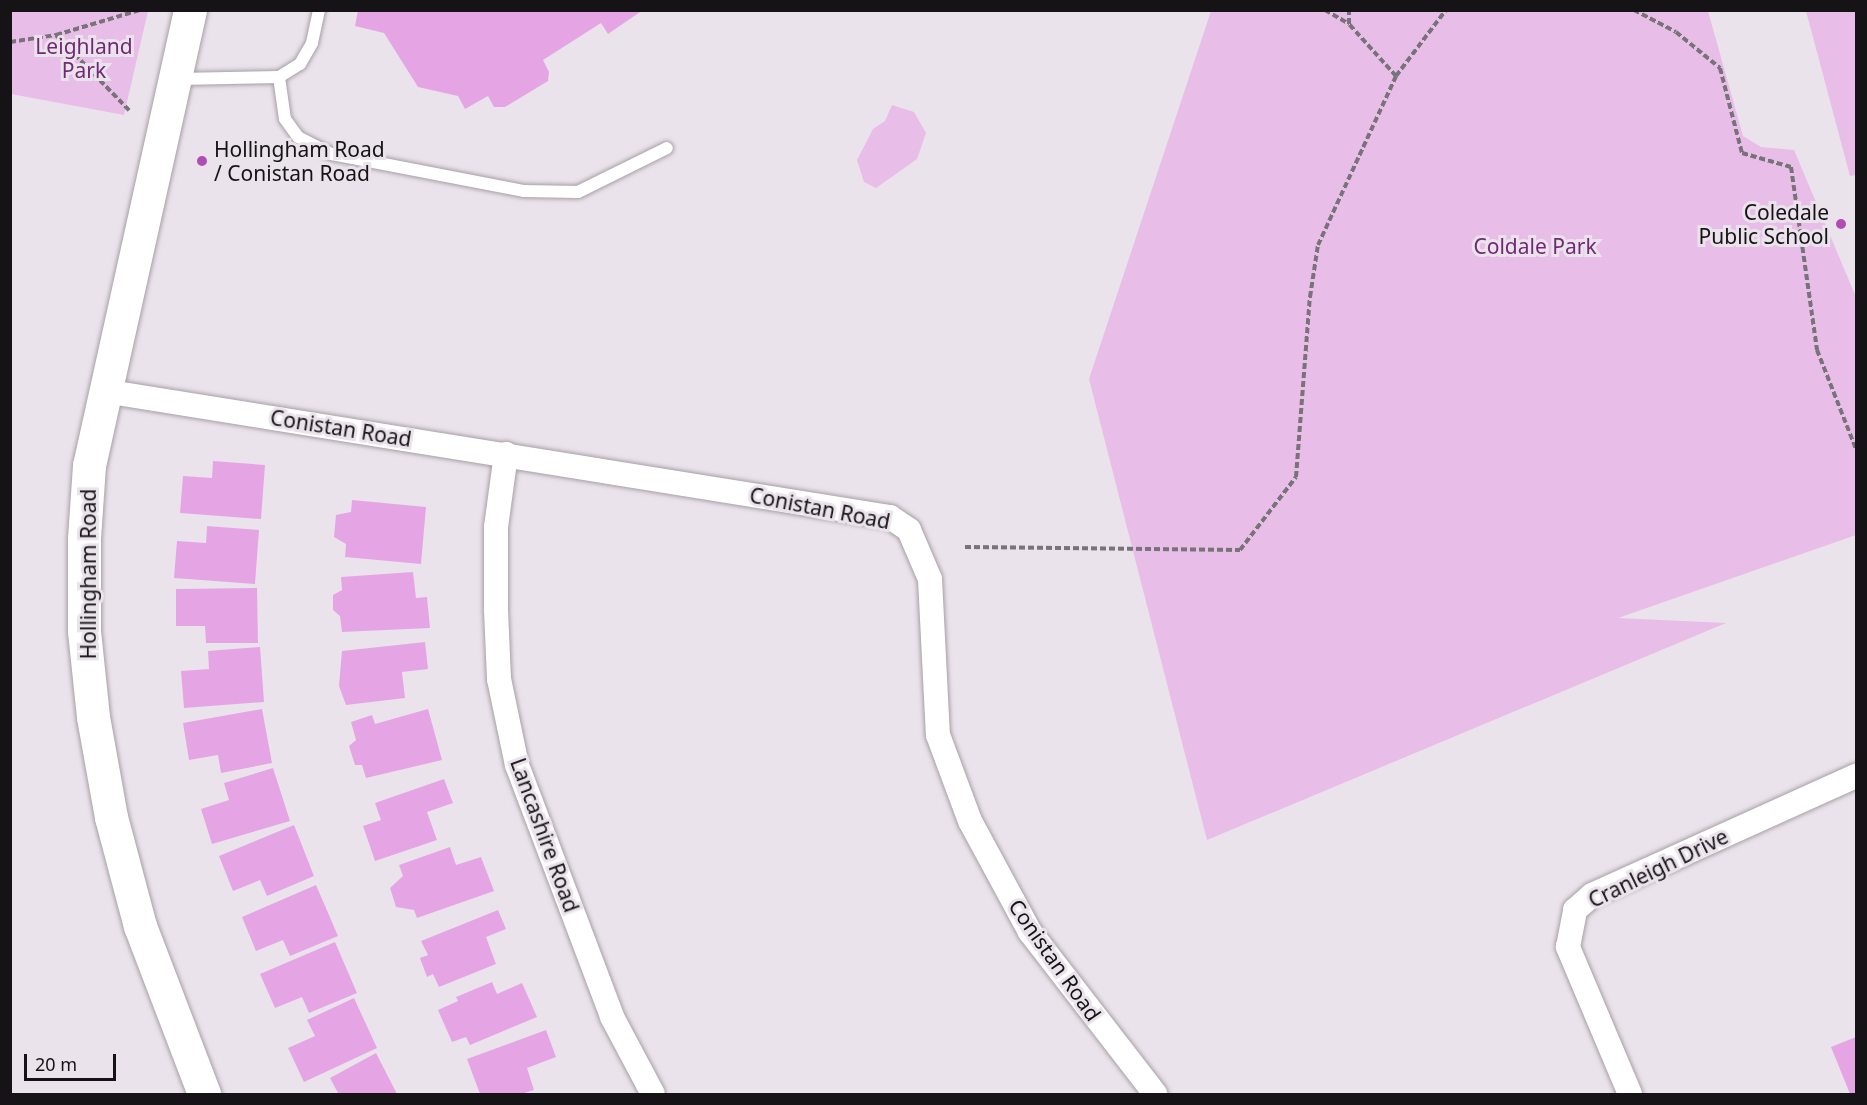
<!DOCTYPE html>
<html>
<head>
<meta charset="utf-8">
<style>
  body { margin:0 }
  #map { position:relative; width:1867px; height:1105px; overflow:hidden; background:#ebe3eb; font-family:"Noto Sans",sans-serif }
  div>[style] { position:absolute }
  .green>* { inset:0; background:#e8bde7 }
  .building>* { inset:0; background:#e5a5e5 }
  .path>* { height:4px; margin-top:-2px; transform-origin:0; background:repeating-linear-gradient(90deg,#787378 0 6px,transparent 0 9px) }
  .roads { filter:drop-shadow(0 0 2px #a79fa6) drop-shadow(0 0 2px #a79fa6) }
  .lane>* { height:12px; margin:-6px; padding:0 6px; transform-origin:6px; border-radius:6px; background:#fff }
  .street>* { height:24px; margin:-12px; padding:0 12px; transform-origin:12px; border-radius:12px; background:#fff }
  .secondary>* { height:33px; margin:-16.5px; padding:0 16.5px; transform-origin:16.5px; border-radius:16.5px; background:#fff }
  .dots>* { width:16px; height:16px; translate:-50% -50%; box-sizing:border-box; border:3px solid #ebe3eb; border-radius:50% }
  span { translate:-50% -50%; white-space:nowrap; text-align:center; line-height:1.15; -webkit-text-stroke:6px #ebe3eb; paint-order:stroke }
  .park-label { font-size:21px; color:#722975 }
  .poi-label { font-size:21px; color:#161316 }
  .left { translate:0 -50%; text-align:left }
  .right { translate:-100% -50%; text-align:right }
  .street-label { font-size:21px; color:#161316 }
  .frame { position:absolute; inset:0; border:12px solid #161316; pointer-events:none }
  .scale { position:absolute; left:24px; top:1054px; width:92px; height:27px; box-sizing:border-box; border:3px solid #161316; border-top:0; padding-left:8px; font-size:18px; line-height:21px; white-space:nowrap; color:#161316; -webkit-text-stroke:4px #ebe3eb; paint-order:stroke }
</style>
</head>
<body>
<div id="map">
  <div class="green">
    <div style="clip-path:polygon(10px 11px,148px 11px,124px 115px,11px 94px)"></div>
    <div style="clip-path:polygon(1211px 11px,1708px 11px,1743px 136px,1761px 147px,1794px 150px,1856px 297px,1856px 535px,1618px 618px,1726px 623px,1207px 840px,1089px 379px)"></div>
    <div style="clip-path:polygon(1806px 11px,1856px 11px,1856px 175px,1850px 176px)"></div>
    <div style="clip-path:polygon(892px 105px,914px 112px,926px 133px,917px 159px,876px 188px,864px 182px,857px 160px,873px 129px,885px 121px)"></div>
  </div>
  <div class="building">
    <div style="clip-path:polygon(358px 10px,643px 10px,608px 34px,601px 23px,543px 60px,549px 72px,548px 81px,505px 107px,494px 107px,488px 96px,465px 109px,458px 96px,418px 87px,384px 33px,355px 26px)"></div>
    <div style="clip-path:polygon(213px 461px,265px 465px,261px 519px,180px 513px,183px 476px,212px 478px)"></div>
    <div style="clip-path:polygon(352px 500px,426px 507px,421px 564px,345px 557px,346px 544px,334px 537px,336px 515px,351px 512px)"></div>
    <div style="clip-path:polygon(207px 526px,259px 530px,255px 584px,174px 578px,177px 541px,206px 543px)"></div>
    <div style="clip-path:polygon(413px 572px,416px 598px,427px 597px,430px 628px,342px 632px,340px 616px,333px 610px,333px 595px,342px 590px,341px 577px)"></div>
    <div style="clip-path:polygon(257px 588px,258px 643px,206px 643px,205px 626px,176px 626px,176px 589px)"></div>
    <div style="clip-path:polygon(425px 642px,428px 669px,402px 672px,405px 698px,346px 705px,339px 686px,342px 651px)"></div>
    <div style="clip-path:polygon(260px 647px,264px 702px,184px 708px,181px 671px,209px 669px,208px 651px)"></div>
    <div style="clip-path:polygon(262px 709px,272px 763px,221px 773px,218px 755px,189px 760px,183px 723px)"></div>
    <div style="clip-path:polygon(428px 709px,442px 760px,366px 778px,362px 765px,355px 765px,349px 746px,356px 740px,351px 722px,372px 715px,375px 724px)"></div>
    <div style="clip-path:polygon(273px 768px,290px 821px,212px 844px,201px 809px,229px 800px,224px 783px)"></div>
    <div style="clip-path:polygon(444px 779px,453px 803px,427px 812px,437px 840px,375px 861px,363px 826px,381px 820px,375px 803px)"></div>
    <div style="clip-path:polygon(294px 825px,314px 876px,267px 896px,260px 880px,233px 891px,219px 856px)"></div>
    <div style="clip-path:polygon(450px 847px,456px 865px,481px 857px,494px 891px,417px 918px,414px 910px,396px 907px,390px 888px,403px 876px,399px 865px)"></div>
    <div style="clip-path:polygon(316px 885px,338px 936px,290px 956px,283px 940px,256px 951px,242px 917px)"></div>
    <div style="clip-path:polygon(498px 910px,506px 929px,486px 937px,496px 964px,439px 987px,433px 974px,427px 977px,420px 958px,428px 955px,421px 941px)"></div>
    <div style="clip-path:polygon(335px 942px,357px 993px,309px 1013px,302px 997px,275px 1008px,260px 974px)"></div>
    <div style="clip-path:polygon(492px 982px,497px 994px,522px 983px,537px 1017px,470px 1045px,466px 1037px,452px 1042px,438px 1010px,458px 1001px,456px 997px)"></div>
    <div style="clip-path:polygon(354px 998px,377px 1048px,304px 1082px,288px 1048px,315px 1036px,307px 1020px)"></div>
    <div style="clip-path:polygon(546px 1030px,556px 1057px,527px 1068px,534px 1090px,521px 1094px,480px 1094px,467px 1059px)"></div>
    <div style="clip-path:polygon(1856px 1037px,1856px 1094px,1850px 1094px,1831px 1047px)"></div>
    <div style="clip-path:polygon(376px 1053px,397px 1094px,335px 1094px,338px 1093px,330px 1078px)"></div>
  </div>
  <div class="path">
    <div style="left:1325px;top:10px;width:28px;rotate:30deg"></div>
    <div style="left:1634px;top:10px;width:47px;rotate:27.6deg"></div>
    <div style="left:1676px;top:32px;width:57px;rotate:39.3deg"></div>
    <div style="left:1720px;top:68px;width:88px;rotate:75.5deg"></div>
    <div style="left:1742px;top:153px;width:51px;rotate:15.9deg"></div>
    <div style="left:1791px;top:167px;width:185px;rotate:81.9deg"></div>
    <div style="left:1817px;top:350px;width:106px;rotate:68.5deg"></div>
    <div style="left:56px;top:35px;width:88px;rotate:-16.6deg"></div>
    <div style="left:10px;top:42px;width:47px;rotate:-8.7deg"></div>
    <div style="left:56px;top:35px;width:105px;rotate:45.8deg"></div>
    <div style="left:1396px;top:76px;width:83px;rotate:-52.9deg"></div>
    <div style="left:965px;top:547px;width:275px;rotate:0.6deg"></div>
    <div style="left:1240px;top:550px;width:92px;rotate:-52.5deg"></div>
    <div style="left:1296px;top:477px;width:181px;rotate:-85.6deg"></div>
    <div style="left:1310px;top:297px;width:53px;rotate:-81.3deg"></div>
    <div style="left:1318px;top:245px;width:186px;rotate:-65.2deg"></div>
    <div style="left:1396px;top:76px;width:70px;rotate:-132.1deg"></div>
    <div style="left:1349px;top:24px;width:14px;rotate:-90deg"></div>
  </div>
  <div class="roads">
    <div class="lane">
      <div style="left:279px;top:77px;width:42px;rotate:81.9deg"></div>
      <div style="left:285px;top:119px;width:22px;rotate:54deg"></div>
      <div style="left:298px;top:137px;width:38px;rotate:27deg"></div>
      <div style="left:332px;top:154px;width:196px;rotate:10.9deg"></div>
      <div style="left:524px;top:191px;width:54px;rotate:1.1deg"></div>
      <div style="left:578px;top:192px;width:99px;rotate:-26.3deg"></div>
      <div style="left:178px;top:79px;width:101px;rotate:-1.1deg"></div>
      <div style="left:279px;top:77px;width:25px;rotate:-32deg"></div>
      <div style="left:300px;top:64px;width:24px;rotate:-60deg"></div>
      <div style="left:312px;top:43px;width:34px;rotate:-78deg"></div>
    </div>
    <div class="street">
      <div style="left:104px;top:391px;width:796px;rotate:9.11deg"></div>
      <div style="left:890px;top:517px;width:23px;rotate:34deg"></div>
      <div style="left:909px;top:530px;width:53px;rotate:66.8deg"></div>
      <div style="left:930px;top:579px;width:156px;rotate:87.1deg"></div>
      <div style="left:938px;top:735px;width:92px;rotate:69.6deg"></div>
      <div style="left:970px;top:821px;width:126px;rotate:61.6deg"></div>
      <div style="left:1030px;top:932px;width:205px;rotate:52.3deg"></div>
      <div style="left:506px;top:454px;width:74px;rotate:97.8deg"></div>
      <div style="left:496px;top:527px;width:83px;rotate:90deg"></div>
      <div style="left:496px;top:610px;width:69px;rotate:87.5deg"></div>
      <div style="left:499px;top:679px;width:88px;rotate:78.2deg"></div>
      <div style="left:517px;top:765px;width:269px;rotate:69.3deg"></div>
      <div style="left:612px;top:1017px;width:87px;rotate:62deg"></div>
      <div style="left:1630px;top:1094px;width:160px;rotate:-112.9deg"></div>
      <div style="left:1568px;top:947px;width:38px;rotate:-79deg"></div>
      <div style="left:1575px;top:910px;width:23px;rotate:-41deg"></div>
      <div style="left:1592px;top:895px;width:290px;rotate:-24.3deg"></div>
    </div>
    <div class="secondary">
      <div style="left:190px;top:10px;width:466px;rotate:102.5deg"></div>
      <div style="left:89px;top:465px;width:74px;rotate:93.9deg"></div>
      <div style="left:84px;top:539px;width:92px;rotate:90deg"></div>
      <div style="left:84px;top:631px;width:86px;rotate:84deg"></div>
      <div style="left:93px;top:717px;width:102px;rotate:79.8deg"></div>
      <div style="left:111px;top:817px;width:113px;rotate:75.1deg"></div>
      <div style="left:140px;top:926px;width:180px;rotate:69.1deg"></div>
    </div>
  </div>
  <div class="dots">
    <div style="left:202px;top:161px;background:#b04db3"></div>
    <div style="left:1841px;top:224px;background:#b04db3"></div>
  </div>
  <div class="park-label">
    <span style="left:84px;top:58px">Leighland<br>Park</span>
    <span style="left:1535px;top:246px">Coldale Park</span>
  </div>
  <div class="poi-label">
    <span class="left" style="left:214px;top:161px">Hollingham Road<br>/ Conistan Road</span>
    <span class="right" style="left:1829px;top:224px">Coledale<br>Public School</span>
  </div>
  <div class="street-label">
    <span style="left:341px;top:428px;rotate:9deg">Conistan Road</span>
    <span style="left:820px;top:508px;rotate:11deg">Conistan Road</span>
    <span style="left:88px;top:574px;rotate:-90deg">Hollingham Road</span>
    <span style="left:545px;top:835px;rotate:70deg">Lancashire Road</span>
    <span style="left:1658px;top:868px;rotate:-26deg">Cranleigh Drive</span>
    <span style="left:1055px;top:960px;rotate:55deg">Conistan Road</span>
  </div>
  <div class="frame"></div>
  <div class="scale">20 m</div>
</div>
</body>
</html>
